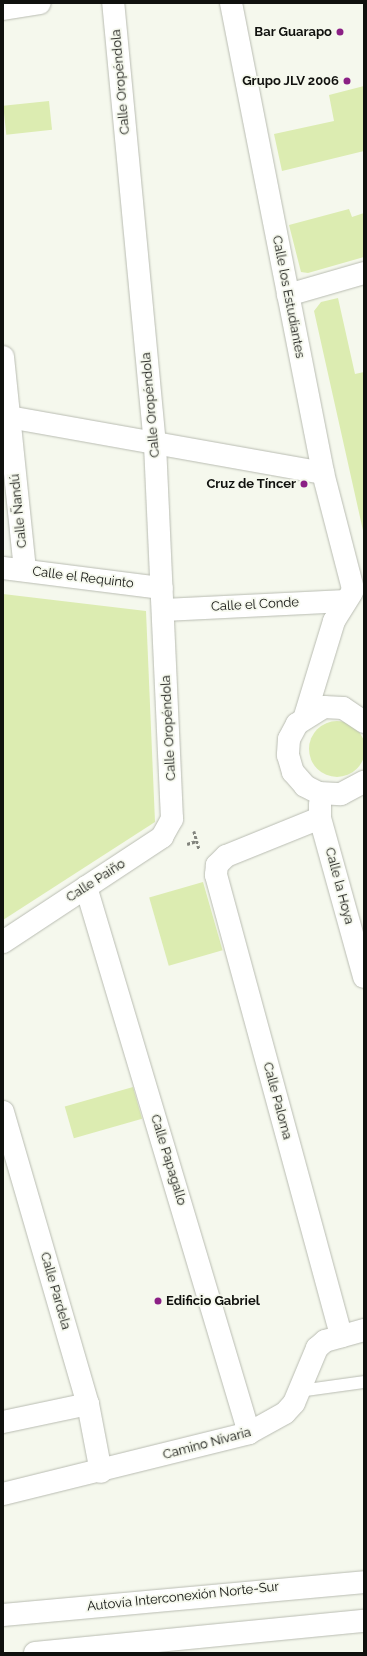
<!DOCTYPE html>
<html>
<head>
<meta charset="utf-8">
<style>
  body { margin:0 }
  #map { position:relative; width:367px; height:1656px; overflow:hidden; background:#f5f8ed; font-family:Raleway,sans-serif }
  div>[style] { position:absolute }
  .green>* { inset:0; background:#dcecb1; transform-origin:0 0 }
  .round { border-radius:50% }
  .path>* { height:2.5px; margin-top:-1.25px; transform-origin:0; background:repeating-linear-gradient(90deg,#82847d 0 3px,transparent 0 5px) }
  .roads { filter:drop-shadow(0 0 1px #b9bcb2) drop-shadow(0 0 1px #b9bcb2) }
  .lane>* { height:12px; margin:-6px; padding:0 6px; transform-origin:6px; border-radius:6px; background:#fff }
  .street>* { height:22px; margin:-11px; padding:0 11px; transform-origin:11px; border-radius:11px; background:#fff }
  .highway>* { height:22px; margin:-11px; padding:0 11px; transform-origin:11px; border-radius:11px; background:#fff }
  .dots>* { width:11px; height:11px; translate:-50% -50%; box-sizing:border-box; border:2px solid #f5f8ed; border-radius:50% }
  span { translate:-50% -50%; white-space:nowrap; text-align:center; line-height:1.15; -webkit-text-stroke:3.5px #f5f8ed; paint-order:stroke }
  .poi-label { font-size:13px; color:#10110e; font-weight:700 }
  .right { translate:-100% -50%; text-align:right }
  .left { translate:0 -50%; text-align:left }
  .street-label { font-size:13px; color:#10110e }
  .frame { position:absolute; inset:0; border:4px solid #10110e; pointer-events:none }
</style>
</head>
<body>
<div id="map">
  <div class="green">
    <div style="clip-path:polygon(364px 86px,364px 151px,282px 171px,274px 134px,334px 121px,329px 95px)"></div>
    <div style="left:49px;top:101px;width:29px;height:46px;rotate:84deg"></div>
    <div style="clip-path:polygon(349px 209px,352px 217px,364px 213px,364px 257px,308px 273px,301px 272px,289px 225px)"></div>
    <div style="clip-path:polygon(338px 298px,355px 374px,364px 372px,364px 535px,314px 311px,321px 302px)"></div>
    <div style="clip-path:polygon(3px 594px,146px 611px,155px 822px,3px 920px)"></div>
    <div class="round" style="left:309px;top:721px;width:56px;height:56px"></div>
    <div style="left:203px;top:882px;width:71px;height:56px;rotate:74deg"></div>
    <div style="left:133px;top:1087px;width:33px;height:71px;rotate:74deg"></div>
  </div>
  <div class="path">
    <div style="left:194px;top:831px;width:19px;rotate:74deg"></div>
    <div style="left:187px;top:844px;width:9px;rotate:-18deg"></div>
  </div>
  <div class="roads">
    <div class="lane">
      <div style="left:299px;top:1391px;width:66px;rotate:-7.9deg"></div>
    </div>
    <div class="street">
      <div style="left:231px;top:3px;width:479px;rotate:78.9deg"></div>
      <div style="left:323px;top:473px;width:120px;rotate:75.5deg"></div>
      <div style="left:3px;top:9px;width:37px;rotate:-9deg"></div>
      <div style="left:288px;top:295px;width:79px;rotate:-16.1deg"></div>
      <div style="left:3px;top:357px;width:214px;rotate:84.1deg"></div>
      <div style="left:3px;top:416px;width:325px;rotate:10.1deg"></div>
      <div style="left:3px;top:568px;width:160px;rotate:7.2deg"></div>
      <div style="left:164px;top:610px;width:182px;rotate:-2.8deg"></div>
      <div style="left:305px;top:716px;width:99px;rotate:-73deg"></div>
      <div style="left:334px;top:621px;width:34px;rotate:-58deg"></div>
      <div style="left:364px;top:722px;width:25px;rotate:-146deg"></div>
      <div style="left:343px;top:708px;width:19px;rotate:-177deg"></div>
      <div style="left:324px;top:707px;width:32px;rotate:148deg"></div>
      <div style="left:297px;top:724px;width:17px;rotate:118deg"></div>
      <div style="left:289px;top:739px;width:16px;rotate:94deg"></div>
      <div style="left:288px;top:755px;width:18px;rotate:74deg"></div>
      <div style="left:293px;top:772px;width:18px;rotate:49deg"></div>
      <div style="left:305px;top:786px;width:16px;rotate:27deg"></div>
      <div style="left:319px;top:793px;width:22px;rotate:3deg"></div>
      <div style="left:341px;top:794px;width:26px;rotate:-28deg"></div>
      <div style="left:320px;top:804px;width:14px;rotate:90deg"></div>
      <div style="left:320px;top:818px;width:165px;rotate:74.5deg"></div>
      <div style="left:320px;top:818px;width:101px;rotate:158deg"></div>
      <div style="left:226px;top:856px;width:13px;rotate:135deg"></div>
      <div style="left:217px;top:865px;width:10px;rotate:96deg"></div>
      <div style="left:216px;top:875px;width:478px;rotate:74.8deg"></div>
      <div style="left:86px;top:887px;width:570px;rotate:73.38deg"></div>
      <div style="left:3px;top:942px;width:191px;rotate:-33.4deg"></div>
      <div style="left:162px;top:837px;width:21px;rotate:-61deg"></div>
      <div style="left:172px;top:819px;width:374px;rotate:-92.6deg"></div>
      <div style="left:155px;top:445px;width:444px;rotate:-95.4deg"></div>
      <div style="left:3px;top:1112px;width:304px;rotate:73.8deg"></div>
      <div style="left:88px;top:1404px;width:69px;rotate:79.2deg"></div>
      <div style="left:3px;top:1422px;width:87px;rotate:-12deg"></div>
      <div style="left:3px;top:1494px;width:253px;rotate:-13.9deg"></div>
      <div style="left:249px;top:1433px;width:41px;rotate:-29.1deg"></div>
      <div style="left:285px;top:1413px;width:13px;rotate:-48deg"></div>
      <div style="left:294px;top:1403px;width:60px;rotate:-67.3deg"></div>
      <div style="left:317px;top:1348px;width:11px;rotate:-41deg"></div>
      <div style="left:325px;top:1341px;width:41px;rotate:-15.8deg"></div>
    </div>
    <div class="highway">
      <div style="left:3px;top:1615px;width:363px;rotate:-5.2deg"></div>
      <div style="left:35px;top:1653px;width:331px;rotate:-5.6deg"></div>
    </div>
  </div>
  <div class="dots">
    <div style="left:340px;top:32px;background:#8b2085"></div>
    <div style="left:347px;top:81px;background:#8b2085"></div>
    <div style="left:304px;top:484px;background:#8b2085"></div>
    <div style="left:158px;top:1301px;background:#8b2085"></div>
  </div>
  <div class="poi-label">
    <span class="right" style="left:332px;top:32px">Bar Guarapo</span>
    <span class="right" style="left:339px;top:81px">Grupo JLV 2006</span>
    <span class="right" style="left:296px;top:484px">Cruz de Tíncer</span>
    <span class="left" style="left:166px;top:1301px">Edificio Gabriel</span>
  </div>
  <div class="street-label">
    <span style="left:121px;top:82px;rotate:-95deg">Calle Oropéndola</span>
    <span style="left:288px;top:297px;rotate:79deg">Calle los Estudiantes</span>
    <span style="left:151px;top:405px;rotate:-95deg">Calle Oropéndola</span>
    <span style="left:19px;top:511px;rotate:-96deg">Calle Ñandú</span>
    <span style="left:83px;top:578px;rotate:7deg">Calle el Requinto</span>
    <span style="left:255px;top:605px;rotate:-3deg">Calle el Conde</span>
    <span style="left:169px;top:728px;rotate:-93deg">Calle Oropéndola</span>
    <span style="left:96px;top:881px;rotate:-33deg">Calle Paiño</span>
    <span style="left:339px;top:886px;rotate:75deg">Calle la Hoya</span>
    <span style="left:277px;top:1101px;rotate:75deg">Calle Paloma</span>
    <span style="left:168px;top:1160px;rotate:73deg">Calle Papagallo</span>
    <span style="left:55px;top:1291px;rotate:74deg">Calle Pardela</span>
    <span style="left:207px;top:1444px;rotate:-15deg">Camino Nivaria</span>
    <span style="left:183px;top:1597px;rotate:-6deg">Autovía Interconexión Norte-Sur</span>
  </div>
  <div class="frame"></div>
</div>
</body>
</html>
